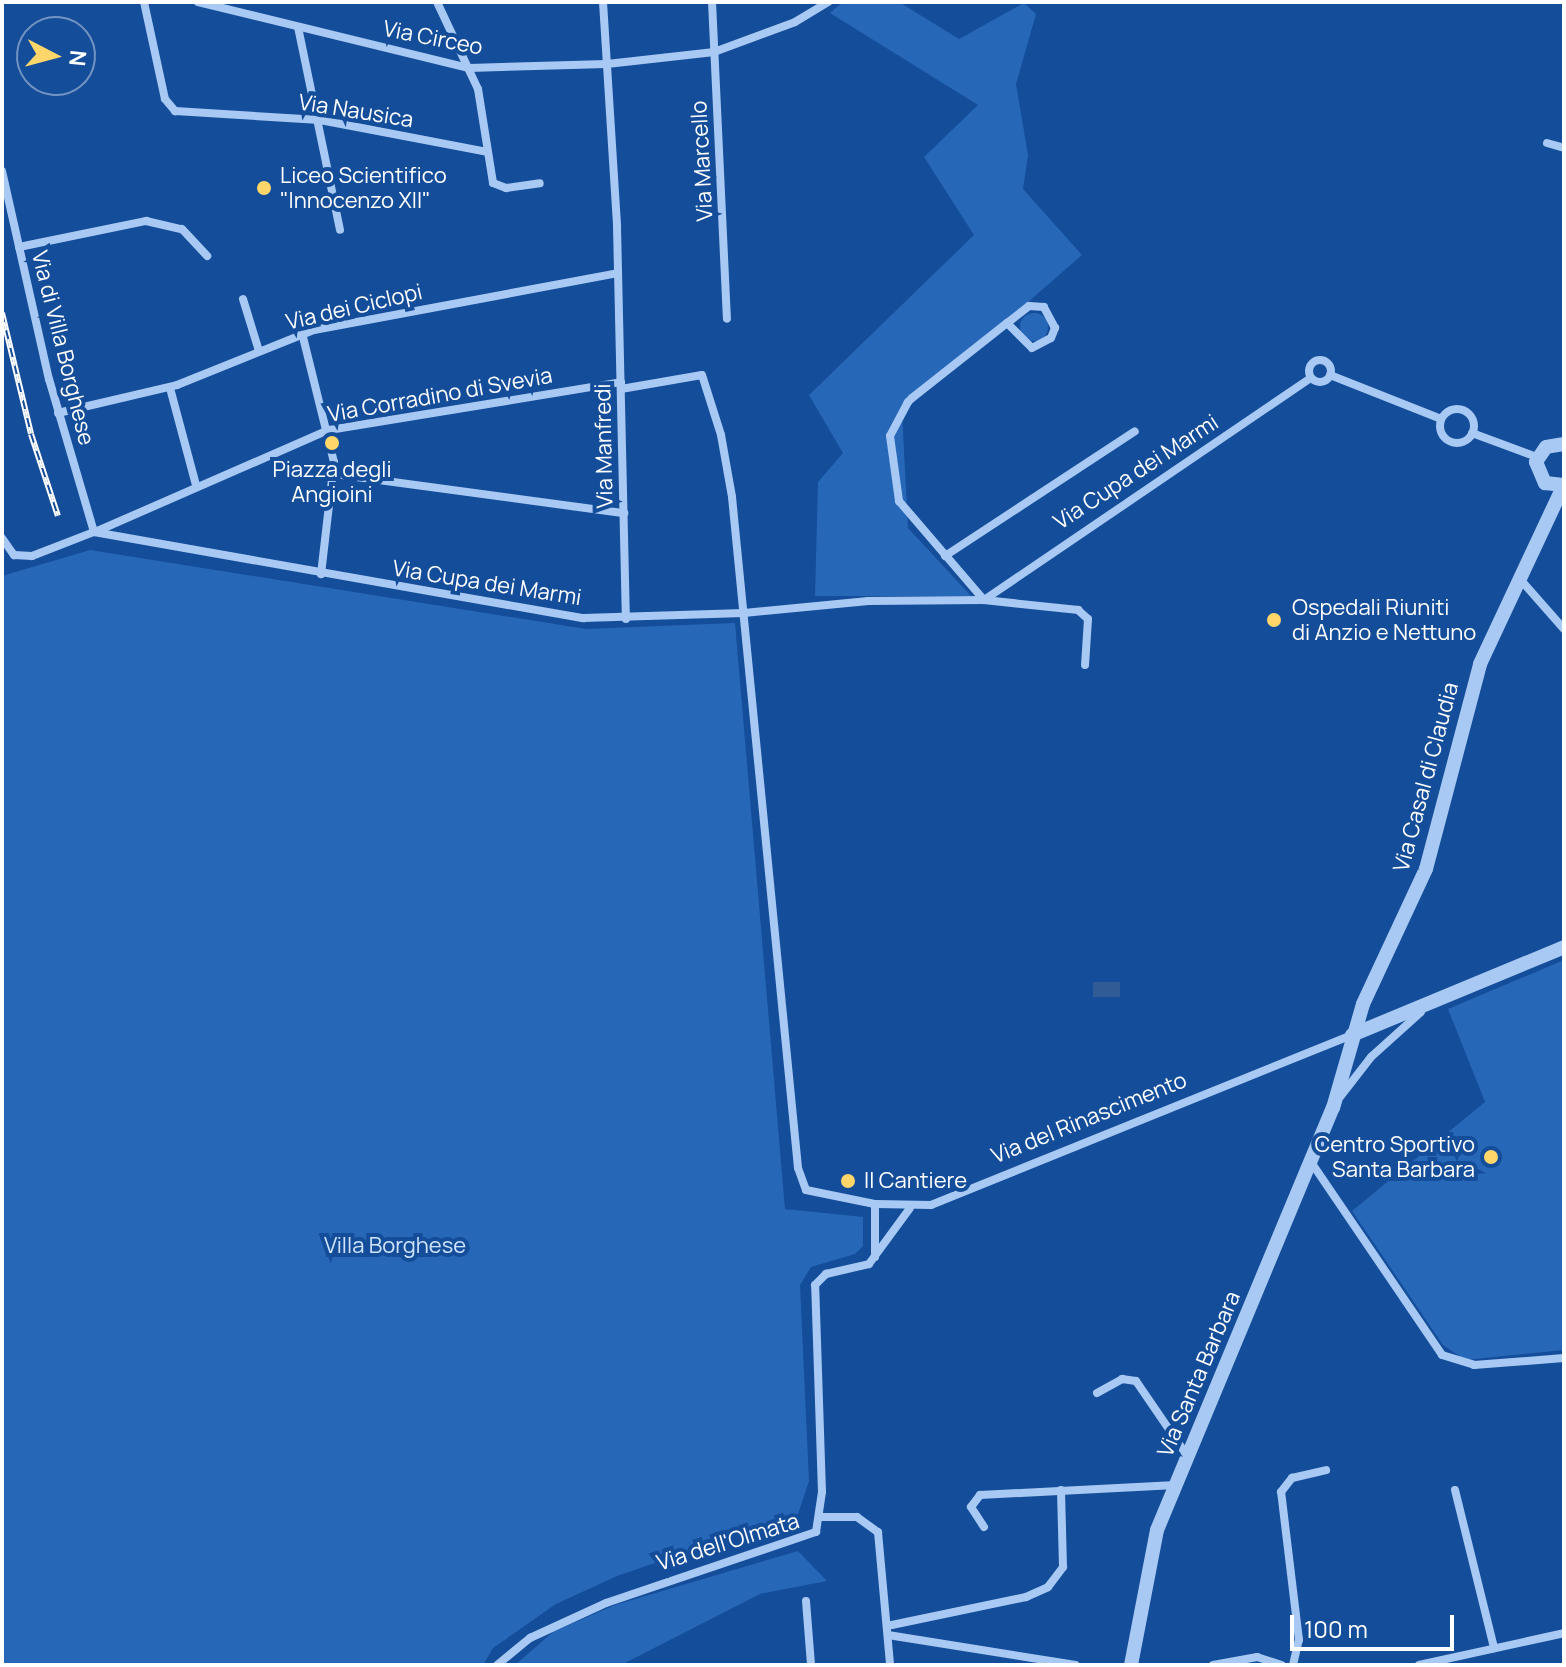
<!DOCTYPE html>
<html>
<head>
<meta charset="utf-8">
<style>
  body { margin:0 }
  #map { position:relative; width:1566px; height:1667px; overflow:hidden; background:#144d9a; font-family:Manrope,sans-serif }
  div>[style] { position:absolute }
  .green>* { inset:0; background:#2767b8 }
  .round { border-radius:50% }
  .water>* { inset:0; background:#315b94; transform-origin:0 0 }
  .minor>* { height:8px; margin:-4px; padding:0 4px; transform-origin:4px; border-radius:4px; background:#a8c9f3 }
  .minor>.ring { margin:-4px; padding:0; box-sizing:content-box; background:none; border:8px solid #a8c9f3; border-radius:50% }
  .tertiary>* { height:14px; margin:-7px; padding:0 7px; transform-origin:7px; border-radius:7px; background:#a8c9f3 }
  .rail>* { height:6px; margin-top:-3px; transform-origin:0; background:repeating-linear-gradient(90deg,#144d9a 0 9px,#fff 0 18px); box-sizing:border-box; border-block:2px solid #fff }
  .minor-bridge>* { height:8px; margin:-4px; padding:0 4px; transform-origin:4px; border-radius:4px; background:#a8c9f3 }
  .dots>* { width:22px; height:22px; translate:-50% -50%; box-sizing:border-box; border:4px solid #144d9a; border-radius:50% }
  span { translate:-50% -50%; white-space:nowrap; text-align:center; line-height:1.15; -webkit-text-stroke:8px #144d9a; paint-order:stroke }
  .street-label { font-size:22px; color:#fff }
  .poi-label { font-size:22px; color:#fff }
  .left { translate:0 -50%; text-align:left }
  .right { translate:-100% -50%; text-align:right }
  .park-label { font-size:22px; color:#d0e4fd }
  .frame { position:absolute; inset:0; border:4px solid #fff; pointer-events:none }
  .north { position:absolute; left:16px; top:16px; width:80px; height:80px; box-sizing:border-box; background:#144d9a; border:2px solid #7294c2; border-radius:50%; rotate:96deg; font-size:22px; font-weight:700; line-height:32px; text-align:center; color:#fff }
  .north::after { content:''; display:block; margin:auto; width:28px; height:36px; background:#ffd66a; clip-path:polygon(50% 0,100% 100%,50% 72%,0 100%) }
  .scale { position:absolute; left:1290px; top:1615px; width:164px; height:36px; box-sizing:border-box; border:4px solid #fff; border-top:0; padding-left:10px; font-size:24px; line-height:28px; white-space:nowrap; color:#fff; -webkit-text-stroke:6px #144d9a; paint-order:stroke }
</style>
</head>
<body>
<div id="map">
  <div class="green">
    <div style="clip-path:polygon(843px 2px,899px 2px,959px 39px,1024px 3px,1036px 14px,1016px 84px,1028px 155px,1023px 189px,1082px 255px,902px 412px,908px 528px,971px 596px,815px 596px,818px 482px,843px 453px,809px 395px,974px 235px,924px 157px,978px 105px,830px 13px)"></div>
    <div class="round" style="left:1020px;top:313px;width:28px;height:28px"></div>
    <div style="clip-path:polygon(90px 550px,586px 629px,735px 623px,785px 1209px,863px 1217px,863px 1246px,855px 1254px,811px 1267px,800px 1285px,809px 1481px,798px 1514px,617px 1576px,556px 1604px,493px 1648px,483px 1665px,2px 1665px,2px 576px)"></div>
    <div style="clip-path:polygon(1564px 960px,1564px 1350px,1465px 1360px,1443px 1345px,1352px 1211px,1485px 1102px,1448px 1009px)"></div>
    <div style="clip-path:polygon(798px 1551px,827px 1581px,760px 1594px,621px 1665px,515px 1665px,553px 1632px,615px 1605px)"></div>
  </div>
  <div class="water">
    <div style="left:1093px;top:982px;width:27px;height:15px"></div>
  </div>
  <div class="minor">
    <div style="left:144px;top:2px;width:99px;rotate:77.8deg"></div>
    <div style="left:165px;top:99px;width:16px;rotate:50deg"></div>
    <div style="left:175px;top:111px;width:145px;rotate:3.6deg"></div>
    <div style="left:320px;top:120px;width:170px;rotate:10.8deg"></div>
    <div style="left:198px;top:2px;width:279px;rotate:13.7deg"></div>
    <div style="left:469px;top:68px;width:138px;rotate:-1.7deg"></div>
    <div style="left:607px;top:64px;width:108px;rotate:-6.4deg"></div>
    <div style="left:714px;top:52px;width:86px;rotate:-20.3deg"></div>
    <div style="left:795px;top:22px;width:39px;rotate:-31deg"></div>
    <div style="left:437px;top:2px;width:96px;rotate:64.8deg"></div>
    <div style="left:478px;top:89px;width:95px;rotate:80.9deg"></div>
    <div style="left:493px;top:183px;width:14px;rotate:21deg"></div>
    <div style="left:506px;top:188px;width:34px;rotate:-8deg"></div>
    <div style="left:603px;top:2px;width:225px;rotate:86.4deg"></div>
    <div style="left:617px;top:227px;width:392px;rotate:88.7deg"></div>
    <div style="left:712px;top:2px;width:317px;rotate:87.3deg"></div>
    <div style="left:298px;top:27px;width:207px;rotate:78.3deg"></div>
    <div style="left:1547px;top:143px;width:18px;rotate:16deg"></div>
    <div style="left:2px;top:171px;width:213px;rotate:77.3deg"></div>
    <div style="left:49px;top:379px;width:159px;rotate:73.6deg"></div>
    <div style="left:19px;top:247px;width:130px;rotate:-11.6deg"></div>
    <div style="left:146px;top:221px;width:37px;rotate:13deg"></div>
    <div style="left:182px;top:229px;width:37px;rotate:47deg"></div>
    <div style="left:243px;top:299px;width:54px;rotate:72.9deg"></div>
    <div style="left:1007px;top:323px;width:35px;rotate:45deg"></div>
    <div style="left:1032px;top:348px;width:21px;rotate:-28deg"></div>
    <div style="left:1051px;top:338px;width:11px;rotate:-68deg"></div>
    <div style="left:1055px;top:328px;width:24px;rotate:-118deg"></div>
    <div style="left:1044px;top:307px;width:15px;rotate:-176deg"></div>
    <div style="left:1029px;top:306px;width:28px;rotate:142deg"></div>
    <div style="left:1007px;top:323px;width:121px;rotate:141.7deg"></div>
    <div style="left:912px;top:398px;width:6px;rotate:135deg"></div>
    <div style="left:908px;top:402px;width:38px;rotate:118deg"></div>
    <div style="left:890px;top:436px;width:66px;rotate:82.1deg"></div>
    <div style="left:899px;top:501px;width:130px;rotate:49.4deg"></div>
    <div style="left:984px;top:600px;width:395px;rotate:-34.2deg"></div>
    <div style="left:302px;top:333px;width:133px;rotate:76.1deg"></div>
    <div style="left:334px;top:462px;width:113px;rotate:96.6deg"></div>
    <div class="ring" style="left:1309px;top:360px;width:14px;height:14px"></div>
    <div style="left:1330px;top:375px;width:119px;rotate:21.6deg"></div>
    <div style="left:170px;top:388px;width:100px;rotate:75deg"></div>
    <div style="left:621px;top:389px;width:82px;rotate:-9.8deg"></div>
    <div style="left:702px;top:375px;width:63px;rotate:72.4deg"></div>
    <div style="left:721px;top:435px;width:63px;rotate:79.9deg"></div>
    <div style="left:732px;top:497px;width:674px;rotate:84.38deg"></div>
    <div style="left:798px;top:1168px;width:23px;rotate:70deg"></div>
    <div style="left:806px;top:1190px;width:70px;rotate:11.5deg"></div>
    <div style="left:875px;top:1204px;width:56px;rotate:1deg"></div>
    <div style="left:931px;top:1205px;width:454px;rotate:-22deg"></div>
    <div class="ring" style="left:1440px;top:409px;width:26px;height:26px"></div>
    <div style="left:58px;top:413px;width:122px;rotate:-13.2deg"></div>
    <div style="left:177px;top:385px;width:148px;rotate:-21.9deg"></div>
    <div style="left:314px;top:330px;width:309px;rotate:-10.6deg"></div>
    <div style="left:1472px;top:433px;width:69px;rotate:20.3deg"></div>
    <div style="left:334px;top:474px;width:293px;rotate:7.7deg"></div>
    <div style="left:94px;top:532px;width:497px;rotate:10deg"></div>
    <div style="left:583px;top:618px;width:161px;rotate:-1.8deg"></div>
    <div style="left:744px;top:613px;width:125px;rotate:-5.5deg"></div>
    <div style="left:868px;top:601px;width:116px;rotate:-0.5deg"></div>
    <div style="left:984px;top:600px;width:95px;rotate:6.1deg"></div>
    <div style="left:1078px;top:610px;width:13px;rotate:42deg"></div>
    <div style="left:1088px;top:619px;width:46px;rotate:93.7deg"></div>
    <div style="left:95px;top:532px;width:255px;rotate:-23.6deg"></div>
    <div style="left:329px;top:430px;width:296px;rotate:-9.3deg"></div>
    <div style="left:2px;top:538px;width:21px;rotate:55deg"></div>
    <div style="left:14px;top:555px;width:18px;rotate:3deg"></div>
    <div style="left:945px;top:556px;width:227px;rotate:-33.3deg"></div>
    <div style="left:1519px;top:578px;width:68px;rotate:48.6deg"></div>
    <div style="left:1340px;top:1097px;width:51px;rotate:-52.2deg"></div>
    <div style="left:1371px;top:1057px;width:67px;rotate:-42deg"></div>
    <div style="left:1311px;top:1162px;width:233px;rotate:55.8deg"></div>
    <div style="left:1442px;top:1355px;width:34px;rotate:17deg"></div>
    <div style="left:1474px;top:1365px;width:90px;rotate:-4.4deg"></div>
    <div style="left:875px;top:1204px;width:53px;rotate:90deg"></div>
    <div style="left:1097px;top:1393px;width:29px;rotate:-29deg"></div>
    <div style="left:1122px;top:1379px;width:14px;rotate:8deg"></div>
    <div style="left:1136px;top:1381px;width:92px;rotate:55.6deg"></div>
    <div style="left:1455px;top:1490px;width:163px;rotate:76.1deg"></div>
    <div style="left:822px;top:1517px;width:35px"></div>
    <div style="left:857px;top:1517px;width:26px;rotate:36deg"></div>
    <div style="left:878px;top:1532px;width:134px;rotate:84.8deg"></div>
    <div style="left:984px;top:1527px;width:24px;rotate:-123deg"></div>
    <div style="left:971px;top:1507px;width:15px;rotate:-53deg"></div>
    <div style="left:980px;top:1495px;width:196px;rotate:-2.9deg"></div>
    <div style="left:806px;top:1601px;width:64px;rotate:85.5deg"></div>
    <div style="left:887px;top:1626px;width:142px;rotate:-11.8deg"></div>
    <div style="left:1026px;top:1597px;width:24px;rotate:-24deg"></div>
    <div style="left:1048px;top:1587px;width:25px;rotate:-53deg"></div>
    <div style="left:1063px;top:1567px;width:77px;rotate:-91.5deg"></div>
    <div style="left:888px;top:1635px;width:190px;rotate:9.1deg"></div>
    <div style="left:497px;top:1665px;width:43px;rotate:-39.3deg"></div>
    <div style="left:530px;top:1638px;width:84px;rotate:-24.7deg"></div>
    <div style="left:606px;top:1603px;width:222px;rotate:-18.7deg"></div>
    <div style="left:816px;top:1532px;width:40px;rotate:-81.5deg"></div>
    <div style="left:822px;top:1492px;width:207px;rotate:-91.9deg"></div>
    <div style="left:815px;top:1285px;width:16px;rotate:-45deg"></div>
    <div style="left:826px;top:1274px;width:44px;rotate:-13.1deg"></div>
    <div style="left:869px;top:1264px;width:69px;rotate:-53.8deg"></div>
    <div style="left:1213px;top:1665px;width:45px;rotate:-10.3deg"></div>
    <div style="left:1257px;top:1657px;width:26px;rotate:18deg"></div>
    <div style="left:1293px;top:1665px;width:26px;rotate:-77deg"></div>
    <div style="left:1299px;top:1640px;width:149px;rotate:-96.9deg"></div>
    <div style="left:1281px;top:1492px;width:18px;rotate:-52deg"></div>
    <div style="left:1292px;top:1478px;width:35px;rotate:-13deg"></div>
    <div style="left:1419px;top:1665px;width:148px;rotate:-12.4deg"></div>
  </div>
  <div class="tertiary">
    <div style="left:1564px;top:444px;width:18px;rotate:171deg"></div>
    <div style="left:1546px;top:447px;width:18px;rotate:124deg"></div>
    <div style="left:1536px;top:462px;width:23px;rotate:67deg"></div>
    <div style="left:1545px;top:483px;width:19px;rotate:6deg"></div>
    <div style="left:1352px;top:1035px;width:230px;rotate:-22.5deg"></div>
    <div style="left:1131px;top:1665px;width:137px;rotate:-79.1deg"></div>
    <div style="left:1157px;top:1530px;width:457px;rotate:-67.4deg"></div>
    <div style="left:1333px;top:1108px;width:108px;rotate:-73.9deg"></div>
    <div style="left:1363px;top:1004px;width:149px;rotate:-65deg"></div>
    <div style="left:1426px;top:869px;width:212px;rotate:-75.2deg"></div>
    <div style="left:1480px;top:664px;width:198px;rotate:-64.9deg"></div>
  </div>
  <div class="rail">
    <div style="left:2px;top:313px;width:124px;rotate:76.5deg"></div>
    <div style="left:31px;top:434px;width:86px;rotate:71.8deg"></div>
  </div>
  <div class="minor-bridge">
    <div style="left:32px;top:556px;width:66px;rotate:-21.2deg"></div>
  </div>
  <div class="dots">
    <div style="left:264px;top:188px;background:#ffd66a"></div>
    <div style="left:332px;top:443px;background:#ffd66a"></div>
    <div style="left:1274px;top:620px;background:#ffd66a"></div>
    <div style="left:1491px;top:1157px;background:#ffd66a"></div>
    <div style="left:848px;top:1181px;background:#ffd66a"></div>
  </div>
  <div class="street-label">
    <span style="left:433px;top:38px;rotate:11deg">Via Circeo</span>
    <span style="left:356px;top:111px;rotate:9deg">Via Nausica</span>
    <span style="left:702px;top:161px;rotate:-93deg">Via Marcello</span>
    <span style="left:354px;top:307px;rotate:-13deg">Via dei Ciclopi</span>
    <span style="left:63px;top:348px;rotate:76deg">Via di Villa Borghese</span>
    <span style="left:440px;top:395px;rotate:-10deg">Via Corradino di Svevia</span>
    <span style="left:604px;top:446px;rotate:-91deg">Via Manfredi</span>
    <span style="left:1136px;top:472px;rotate:-33deg">Via Cupa dei Marmi</span>
    <span style="left:487px;top:583px;rotate:9deg">Via Cupa dei Marmi</span>
    <span style="left:1426px;top:777px;rotate:-75deg">Via Casal di Claudia</span>
    <span style="left:1089px;top:1118px;rotate:-22deg">Via del Rinascimento</span>
    <span style="left:1199px;top:1374px;rotate:-67deg">Via Santa Barbara</span>
    <span style="left:728px;top:1542px;rotate:-17deg">Via dell'Olmata</span>
  </div>
  <div class="poi-label">
    <span class="left" style="left:280px;top:188px">Liceo Scientifico<br>"Innocenzo XII"</span>
    <span style="left:332px;top:482px">Piazza degli<br>Angioini</span>
    <span class="left" style="left:1292px;top:620px">Ospedali Riuniti<br>di Anzio e Nettuno</span>
    <span class="right" style="left:1475px;top:1157px">Centro Sportivo<br>Santa Barbara</span>
    <span class="left" style="left:864px;top:1181px">Il Cantiere</span>
  </div>
  <div class="park-label">
    <span style="left:395px;top:1246px">Villa Borghese</span>
  </div>
  <div class="frame"></div>
  <div class="north">N</div>
  <div class="scale">100 m</div>
</div>
</body>
</html>
